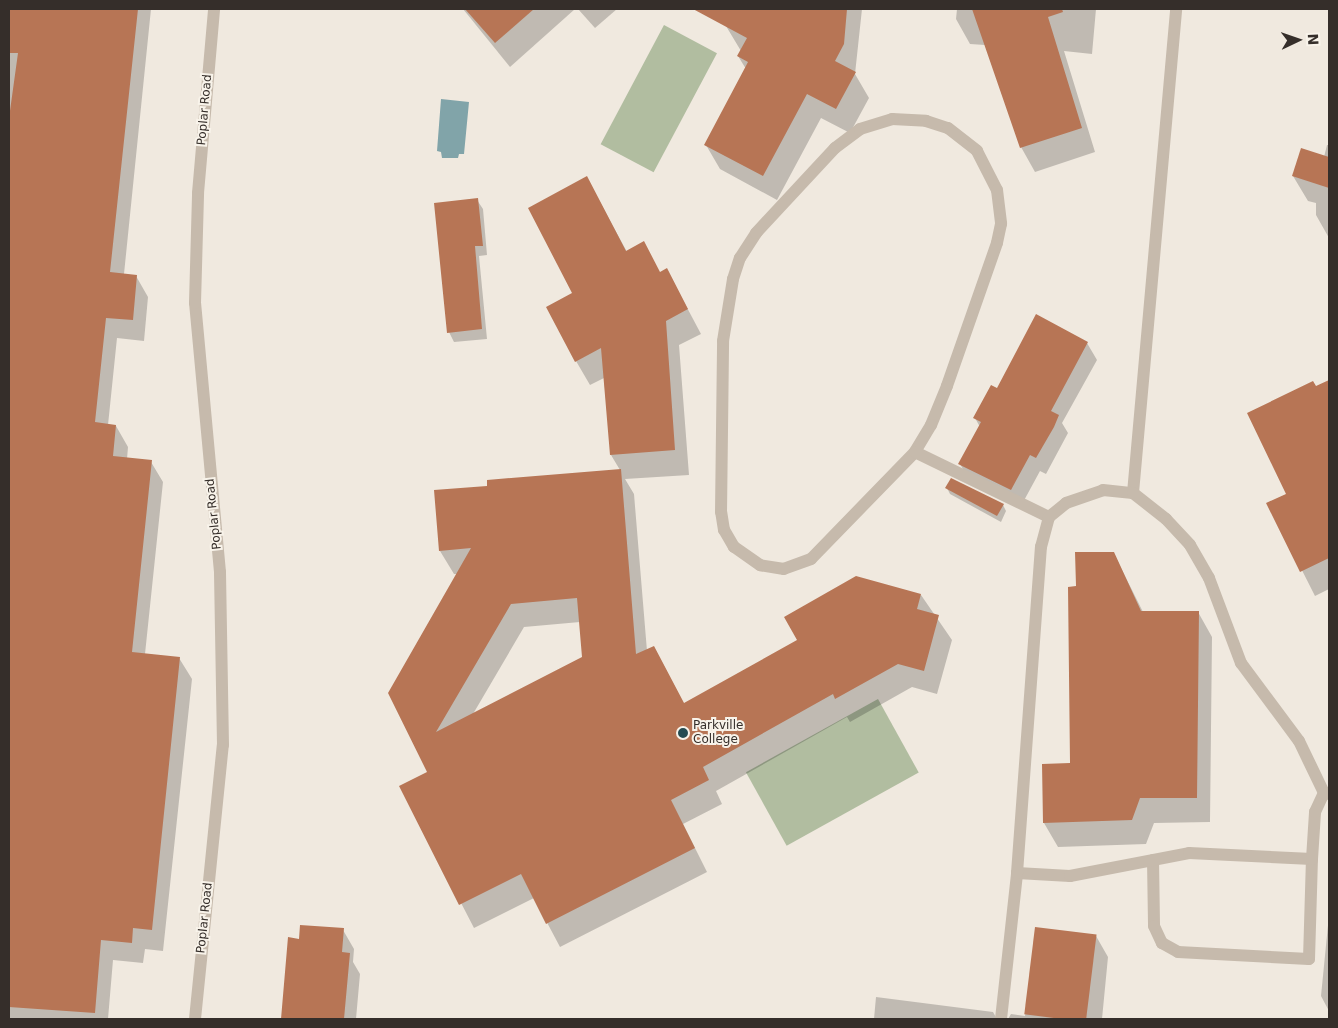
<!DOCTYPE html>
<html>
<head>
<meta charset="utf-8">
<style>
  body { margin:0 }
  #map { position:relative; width:1338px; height:1028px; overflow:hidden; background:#f0e9df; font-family:"DejaVu Sans",sans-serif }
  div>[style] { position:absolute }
  .green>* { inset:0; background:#b1bda0; transform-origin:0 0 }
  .water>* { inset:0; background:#81a4a9 }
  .shadow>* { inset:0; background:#0003 }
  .building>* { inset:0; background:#b77555; transform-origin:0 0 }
  .service>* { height:12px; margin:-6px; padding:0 6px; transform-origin:6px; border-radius:6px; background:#c6baac }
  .minor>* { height:12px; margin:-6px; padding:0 6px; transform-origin:6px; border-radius:6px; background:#c6baac }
  .dots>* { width:14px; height:14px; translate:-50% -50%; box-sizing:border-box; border:2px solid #f8f3ea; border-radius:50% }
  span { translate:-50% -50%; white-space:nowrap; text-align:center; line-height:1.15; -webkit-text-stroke:4px #f8f3ea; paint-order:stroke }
  .street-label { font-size:12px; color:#352e2a }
  .poi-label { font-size:12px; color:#352e2a }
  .left { translate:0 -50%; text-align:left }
  .frame { position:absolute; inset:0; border:10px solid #352e2a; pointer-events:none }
  .north { position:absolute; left:1273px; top:15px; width:50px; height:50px; -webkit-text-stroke:4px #f8f3ea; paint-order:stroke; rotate:87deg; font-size:14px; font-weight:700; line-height:20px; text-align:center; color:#352e2a }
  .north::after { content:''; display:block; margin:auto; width:18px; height:22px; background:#352e2a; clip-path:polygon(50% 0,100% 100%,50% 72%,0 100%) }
</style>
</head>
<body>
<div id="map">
  <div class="green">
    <div style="left:664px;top:25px;width:60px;height:135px;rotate:28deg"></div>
    <div style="left:878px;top:699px;width:84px;height:151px;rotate:61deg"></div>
  </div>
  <div class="water">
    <div style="clip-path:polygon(441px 99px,469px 102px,464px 154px,459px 154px,458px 158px,442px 158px,441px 152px,437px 151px)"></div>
  </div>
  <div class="shadow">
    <div style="clip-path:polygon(9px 9px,151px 9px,124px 274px,136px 276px,148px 297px,144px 341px,117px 338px,108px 425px,116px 426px,128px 447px,127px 459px,151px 462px,163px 482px,145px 654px,179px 658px,192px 679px,163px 951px,145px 949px,143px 963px,113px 960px,108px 1019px,9px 1019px)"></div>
    <div style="clip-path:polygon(463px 9px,575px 9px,510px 67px)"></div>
    <div style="clip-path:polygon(578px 9px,617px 9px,595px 28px)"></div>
    <div style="clip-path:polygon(735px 9px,862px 9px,855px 74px,869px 98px,850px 133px,821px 118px,777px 200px,720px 169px,706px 145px,746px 69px,738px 56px,741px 51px,726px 26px)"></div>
    <div style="clip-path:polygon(957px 9px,1096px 9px,1092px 54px,1064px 51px,1095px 152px,1035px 172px,1021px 147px,985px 45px,970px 44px,956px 19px)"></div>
    <div style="clip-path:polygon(1327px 145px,1329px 145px,1329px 238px,1316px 215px,1316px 203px,1308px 201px,1293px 176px,1324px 157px)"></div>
    <div style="clip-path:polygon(evenodd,587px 178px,627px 252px,660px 273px,667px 270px,701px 334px,679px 345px,689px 475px,625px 479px,634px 494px,647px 651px,654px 647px,684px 704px,921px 595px,952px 640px,937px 694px,912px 687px,850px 722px,847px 717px,716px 791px,722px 804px,683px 824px,707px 872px,560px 947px,534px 898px,474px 928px,401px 787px,429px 772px,458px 574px,454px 574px,440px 551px,488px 487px,620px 470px,611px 455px,604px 378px,590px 385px,576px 361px,574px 294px,587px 178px,580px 622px,583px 658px,473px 714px,524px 627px,580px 622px)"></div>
    <div style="clip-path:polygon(477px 200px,483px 209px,487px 255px,479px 256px,487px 339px,454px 342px,449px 332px)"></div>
    <div style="clip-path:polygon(1087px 343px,1097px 360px,1062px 423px,1068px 433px,1046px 474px,1040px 471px,1021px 506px,970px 481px,960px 464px,980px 427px,975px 418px,997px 390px)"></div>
    <div style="clip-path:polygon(1324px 384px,1329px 394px,1329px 589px,1315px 596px,1268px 503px,1287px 494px,1315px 388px)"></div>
    <div style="clip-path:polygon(947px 488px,1003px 505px,1006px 511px,1001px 522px,950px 494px)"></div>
    <div style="clip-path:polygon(1114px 554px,1143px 612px,1198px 612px,1212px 637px,1210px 822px,1154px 823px,1146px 844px,1058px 847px,1044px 823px,1071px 765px,1077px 588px)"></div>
    <div style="clip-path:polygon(1329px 915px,1329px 1011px,1321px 996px)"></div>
    <div style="clip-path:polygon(1036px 929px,1096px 936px,1108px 957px,1102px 1019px,1008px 1019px,1011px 1014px,1025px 1016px)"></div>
    <div style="clip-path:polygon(343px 930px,354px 949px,353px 962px,360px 974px,356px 1019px,283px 1019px,290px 939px,300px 940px)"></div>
    <div style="clip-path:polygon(876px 997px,993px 1012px,997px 1019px,874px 1019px)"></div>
  </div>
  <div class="building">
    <div style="clip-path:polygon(9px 9px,138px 9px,110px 272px,137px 275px,133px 320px,106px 318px,95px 422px,116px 425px,113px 456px,152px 460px,132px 652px,180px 657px,152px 930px,133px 928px,132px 943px,101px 940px,95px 1013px,9px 1007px,9px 118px,18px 53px,9px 53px)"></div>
    <div style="clip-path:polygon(465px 9px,534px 9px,495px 43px)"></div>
    <div style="clip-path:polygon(693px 9px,847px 9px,844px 44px,835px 61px,856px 72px,836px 109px,807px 94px,763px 176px,704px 145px,748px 62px,737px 56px,747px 38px)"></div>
    <div style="clip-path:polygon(972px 9px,1062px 9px,1063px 12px,1048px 17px,1082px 128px,1020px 148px)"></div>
    <div style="clip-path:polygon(1301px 148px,1329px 157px,1329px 188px,1292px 176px)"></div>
    <div style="clip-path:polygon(587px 176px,626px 251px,644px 241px,660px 272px,667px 268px,688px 309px,666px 321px,675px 450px,610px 455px,601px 348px,575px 362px,546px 307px,572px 293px,528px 208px)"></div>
    <div style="clip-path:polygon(478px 198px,483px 246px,475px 246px,482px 329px,447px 333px,434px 203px)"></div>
    <div style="clip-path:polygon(1036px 314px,1088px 342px,1051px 411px,1059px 415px,1054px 427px,1036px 458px,1030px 455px,1011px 490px,958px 464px,981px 422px,973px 418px,991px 385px,997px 388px)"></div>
    <div style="clip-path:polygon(1329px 380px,1329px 558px,1300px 572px,1266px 503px,1286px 494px,1247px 413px,1313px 381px,1316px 386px)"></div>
    <div style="clip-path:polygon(evenodd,621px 469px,636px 654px,654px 646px,684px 703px,797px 640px,784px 617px,856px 576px,921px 594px,917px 609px,939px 615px,924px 671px,898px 664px,835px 699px,833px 694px,703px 767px,709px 780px,671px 800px,695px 848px,546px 924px,521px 874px,459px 905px,399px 786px,427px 772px,388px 693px,471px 548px,439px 551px,434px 490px,487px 486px,487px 480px,621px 469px,577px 598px,582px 657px,436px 732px,511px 604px,577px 598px)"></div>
    <div style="clip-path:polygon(951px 478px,1004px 504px,997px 516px,945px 488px)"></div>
    <div style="clip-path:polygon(1075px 552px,1114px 552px,1141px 611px,1199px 611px,1197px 798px,1140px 798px,1132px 820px,1043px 823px,1042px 764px,1070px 763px,1068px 587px,1076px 586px)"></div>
    <div style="clip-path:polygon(300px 925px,344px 928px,342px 952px,350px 953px,344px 1019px,281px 1019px,288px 937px,299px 939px)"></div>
    <div style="left:1035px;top:927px;width:62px;height:88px;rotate:7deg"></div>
  </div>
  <div class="service">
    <div style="left:892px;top:119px;width:34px;rotate:3deg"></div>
    <div style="left:926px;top:121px;width:23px;rotate:18deg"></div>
    <div style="left:948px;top:128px;width:37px;rotate:38deg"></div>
    <div style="left:977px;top:151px;width:44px;rotate:62.9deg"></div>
    <div style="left:997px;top:190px;width:34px;rotate:83deg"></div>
    <div style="left:1001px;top:224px;width:19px;rotate:102deg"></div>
    <div style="left:997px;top:243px;width:151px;rotate:109.3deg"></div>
    <div style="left:947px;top:386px;width:42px;rotate:112.3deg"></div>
    <div style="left:931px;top:425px;width:31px;rotate:121deg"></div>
    <div style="left:915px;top:452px;width:149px;rotate:134.2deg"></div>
    <div style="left:811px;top:559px;width:29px;rotate:160deg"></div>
    <div style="left:784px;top:569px;width:24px;rotate:-171deg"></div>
    <div style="left:760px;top:565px;width:32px;rotate:-145deg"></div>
    <div style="left:734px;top:547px;width:20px;rotate:-120deg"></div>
    <div style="left:724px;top:530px;width:18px;rotate:-99deg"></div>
    <div style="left:721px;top:512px;width:171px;rotate:-89.3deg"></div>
    <div style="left:723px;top:341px;width:63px;rotate:-80.8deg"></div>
    <div style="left:733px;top:279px;width:22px;rotate:-72deg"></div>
    <div style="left:740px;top:258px;width:30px;rotate:-57deg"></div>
    <div style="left:756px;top:233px;width:116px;rotate:-47.1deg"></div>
    <div style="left:835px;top:148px;width:31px;rotate:-37deg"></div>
    <div style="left:860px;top:129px;width:34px;rotate:-17deg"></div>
    <div style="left:915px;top:452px;width:149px;rotate:25.9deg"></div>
    <div style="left:1133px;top:493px;width:486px;rotate:-84.9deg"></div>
    <div style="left:1153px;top:860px;width:66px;rotate:89.1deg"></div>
    <div style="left:1154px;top:926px;width:19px;rotate:65deg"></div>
    <div style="left:1162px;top:943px;width:18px;rotate:29deg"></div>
    <div style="left:1178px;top:952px;width:131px;rotate:3.1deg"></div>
    <div style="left:1309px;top:959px;width:100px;rotate:-88.3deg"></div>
    <div style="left:1017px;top:873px;width:53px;rotate:3.2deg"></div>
    <div style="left:1070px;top:876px;width:121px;rotate:-10.9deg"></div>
    <div style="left:1189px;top:853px;width:123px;rotate:2.8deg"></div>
    <div style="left:1312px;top:859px;width:47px;rotate:-86.3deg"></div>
    <div style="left:1315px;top:812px;width:21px;rotate:-65deg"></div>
    <div style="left:1001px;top:1019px;width:147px;rotate:-83.7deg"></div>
    <div style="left:1017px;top:873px;width:327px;rotate:-85.8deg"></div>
    <div style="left:1041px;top:547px;width:31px;rotate:-75deg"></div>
    <div style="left:1049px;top:517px;width:22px;rotate:-39deg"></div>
    <div style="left:1066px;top:503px;width:39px;rotate:-19deg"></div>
    <div style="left:1103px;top:490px;width:30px;rotate:6deg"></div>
    <div style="left:1133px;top:493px;width:42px;rotate:38.2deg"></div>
    <div style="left:1166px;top:519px;width:35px;rotate:47deg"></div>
    <div style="left:1190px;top:545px;width:38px;rotate:60deg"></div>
    <div style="left:1209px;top:578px;width:91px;rotate:69.4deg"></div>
    <div style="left:1241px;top:663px;width:97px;rotate:53.4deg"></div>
    <div style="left:1299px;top:741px;width:58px;rotate:64.3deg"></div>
    <div style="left:1324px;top:793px;width:5px;rotate:11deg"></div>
  </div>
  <div class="minor">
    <div style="left:195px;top:1019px;width:275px;rotate:-84.2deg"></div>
    <div style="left:223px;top:745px;width:173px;rotate:-91deg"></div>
    <div style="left:220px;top:572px;width:270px;rotate:-95.3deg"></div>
    <div style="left:195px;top:303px;width:110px;rotate:-88.4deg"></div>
    <div style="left:198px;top:193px;width:185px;rotate:-85deg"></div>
  </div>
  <div class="dots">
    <div style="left:683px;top:733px;background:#244b52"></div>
  </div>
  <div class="street-label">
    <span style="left:205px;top:110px;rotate:-85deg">Poplar Road</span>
    <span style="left:214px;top:514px;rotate:-96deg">Poplar Road</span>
    <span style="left:205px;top:918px;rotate:-84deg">Poplar Road</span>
  </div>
  <div class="poi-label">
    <span class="left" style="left:693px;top:733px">Parkville<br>College</span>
  </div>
  <div class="frame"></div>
  <div class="north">N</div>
</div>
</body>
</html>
